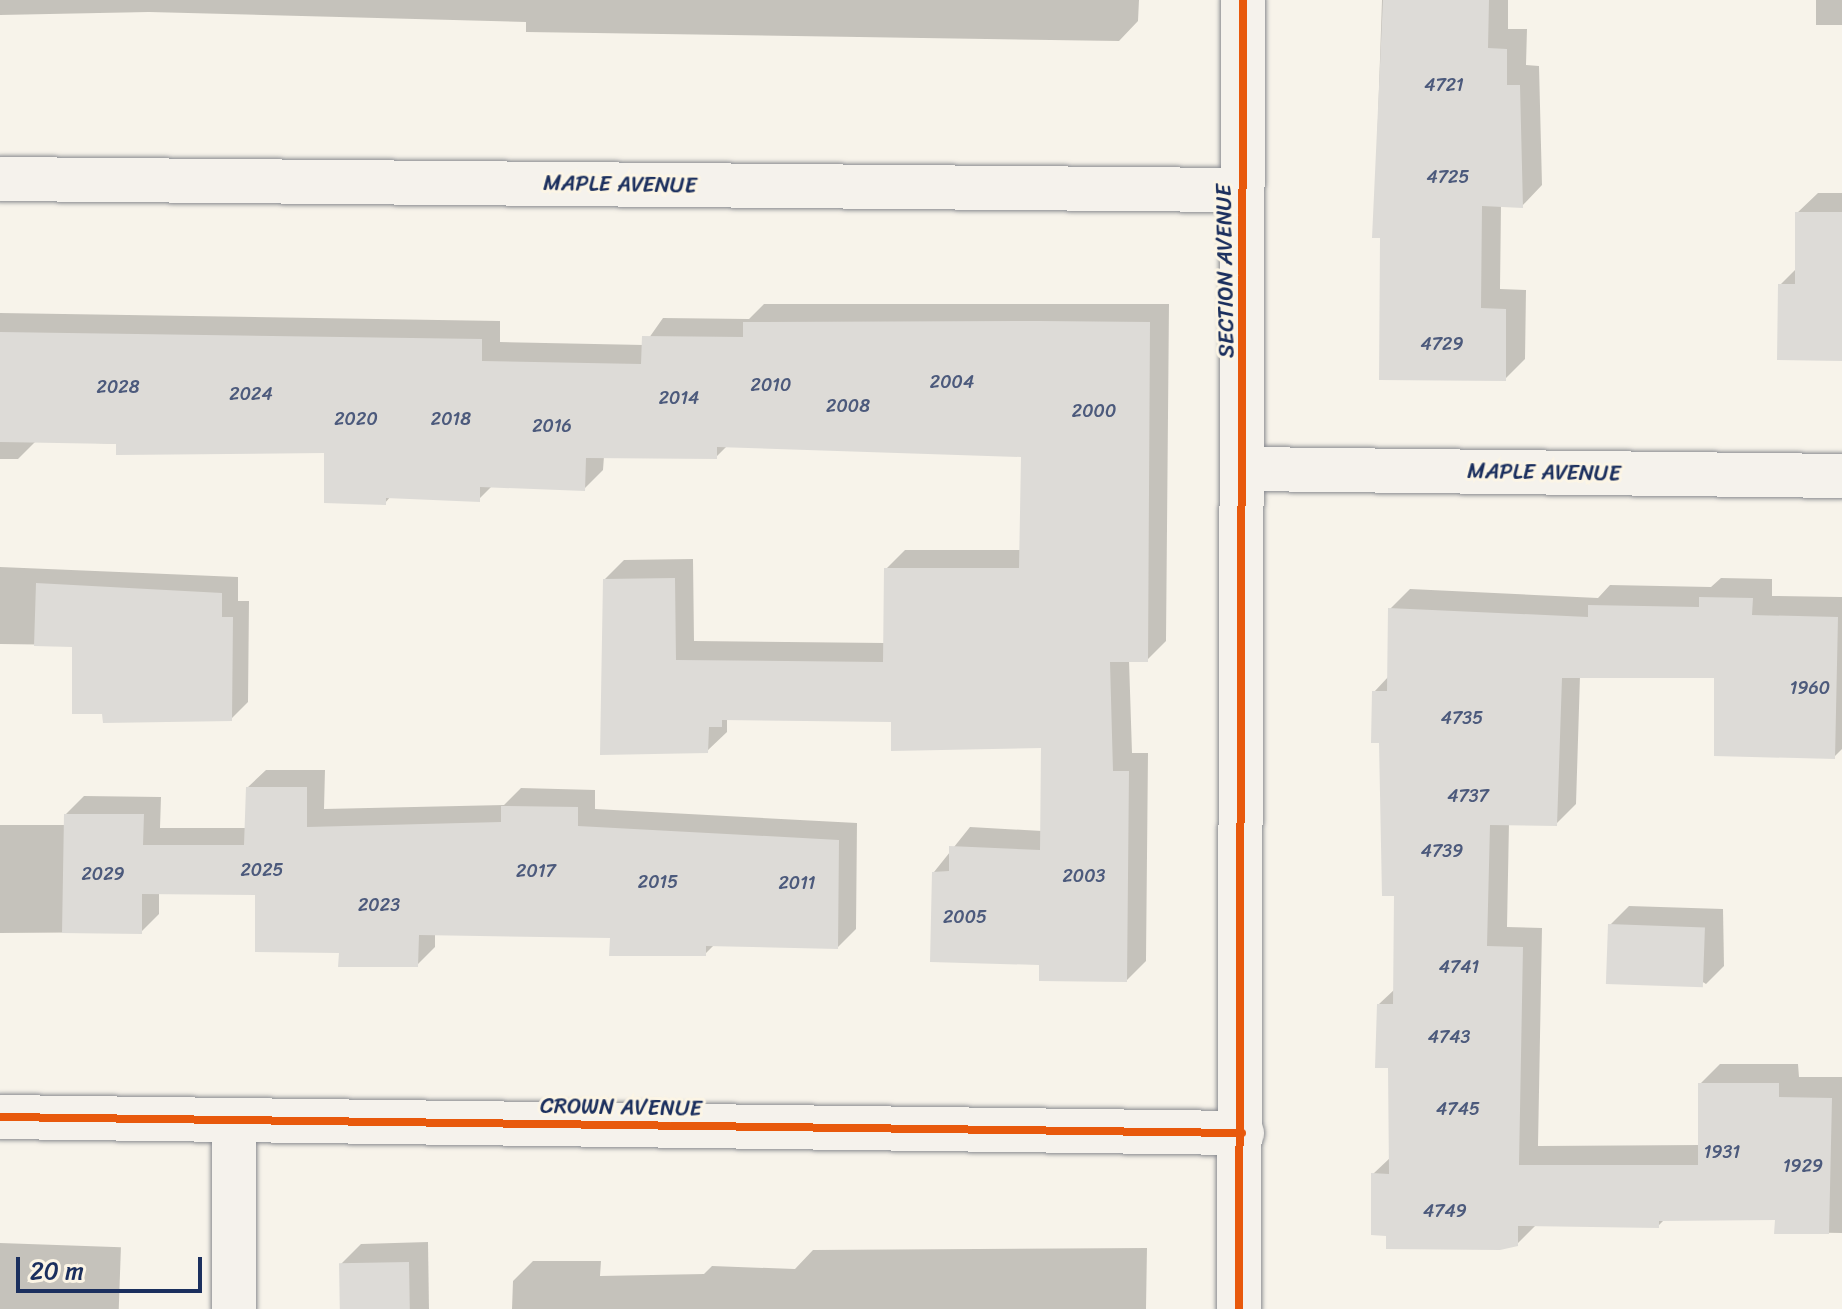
<!DOCTYPE html>
<html>
<head>
<meta charset="utf-8">
<style>
  body { margin:0 }
  #map { position:relative; width:1842px; height:1309px; overflow:hidden; background:#f7f3ea; font-family:Sriracha,sans-serif }
  div>[style] { position:absolute }
  .shadow>* { inset:0; background:#0003; transform-origin:0 0 }
  .building>* { inset:0; background:#dddbd7; transform-origin:0 0 }
  .roads { filter:drop-shadow(0 0 2px #8a8c91) drop-shadow(0 0 2px #8a8c91) }
  .minor>* { height:44px; margin:-22px; padding:0 22px; transform-origin:22px; border-radius:22px; background:#f5f2ec }
  .cycleway>* { height:8px; margin:-4px; padding:0 4px; transform-origin:4px; border-radius:4px; background:#e8590c }
  span { translate:-50% -50%; white-space:nowrap; text-align:center; line-height:1.15; -webkit-text-stroke:6px #fcf5e5; paint-order:stroke }
  .number-label { font-size:18px; color:#4c5a7c }
  .number-label span { -webkit-text-stroke-width:0 }
  .street-label { font-size:22px; color:#1b2f5e }
  .scale { position:absolute; left:16px; top:1257px; width:186px; height:36px; box-sizing:border-box; border:4px solid #1b2f5e; border-top:0; padding-left:10px; font-size:24px; line-height:28px; white-space:nowrap; color:#1b2f5e; -webkit-text-stroke:6px #fcf5e5; paint-order:stroke }
</style>
</head>
<body>
<div id="map">
  <div class="shadow">
    <div style="clip-path:polygon(0 0,1139px 0,1138px 21px,1119px 41px,526px 32px,526px 22px,149px 12px,0 15px)"></div>
    <div style="clip-path:polygon(1382px 0,1508px 0,1508px 29px,1527px 29px,1526px 65px,1539px 66px,1542px 185px,1522px 206px,1501px 205px,1500px 289px,1526px 290px,1525px 359px,1505px 379px,1382px 236px,1374px 236px)"></div>
    <div style="left:1816px;top:0;width:26px;height:25px"></div>
    <div style="clip-path:polygon(1818px 193px,1842px 193px,1842px 358px,1780px 285px,1797px 268px,1797px 213px)"></div>
    <div style="clip-path:polygon(764px 304px,1169px 304px,1166px 641px,1147px 660px,1129px 660px,1132px 753px,1148px 753px,1146px 961px,1127px 980px,1041px 963px,934px 872px,970px 827px,1042px 831px,1043px 746px,893px 720px,727px 720px,727px 732px,707px 751px,605px 579px,624px 560px,693px 559px,694px 641px,885px 643px,886px 569px,905px 550px,1022px 550px,1023px 455px,728px 445px,716px 457px,604px 456px,603px 470px,584px 489px,492px 486px,479px 499px,391px 496px,385px 503px,326px 451px,36px 441px,18px 459px,0 459px,0 313px,500px 321px,500px 342px,644px 345px,663px 318px,749px 319px)"></div>
    <div style="clip-path:polygon(0 567px,238px 577px,238px 601px,249px 601px,248px 702px,231px 719px,104px 712px,74px 645px,0 644px)"></div>
    <div style="clip-path:polygon(1721px 578px,1772px 579px,1772px 596px,1842px 597px,1842px 749px,1834px 757px,1716px 676px,1580px 676px,1576px 804px,1556px 824px,1509px 823px,1507px 927px,1542px 928px,1538px 1146px,1700px 1145px,1700px 1084px,1720px 1064px,1798px 1064px,1799px 1077px,1842px 1077px,1842px 1233px,1776px 1232px,1777px 1218px,1665px 1219px,1658px 1226px,1537px 1224px,1517px 1244px,1373px 1174px,1391px 1157px,1390px 1066px,1379px 1004px,1395px 989px,1397px 894px,1374px 692px,1389px 676px,1390px 609px,1410px 589px,1598px 598px,1610px 585px,1711px 587px)"></div>
    <div style="clip-path:polygon(266px 770px,325px 770px,324px 809px,504px 805px,521px 788px,595px 790px,595px 809px,857px 823px,856px 929px,838px 947px,715px 944px,705px 954px,612px 936px,435px 934px,435px 947px,417px 965px,341px 951px,257px 893px,159px 892px,159px 914px,141px 932px,0 933px,0 825px,66px 825px,66px 814px,84px 796px,161px 797px,160px 828px,246px 828px,247px 788px)"></div>
    <div style="clip-path:polygon(1629px 906px,1723px 909px,1724px 966px,1706px 984px,1610px 925px)"></div>
    <div style="clip-path:polygon(428px 1242px,429px 1309px,341px 1309px,341px 1264px,361px 1244px)"></div>
    <div style="left:0;top:1243px;width:121px;height:66px;rotate:2deg"></div>
    <div style="clip-path:polygon(1147px 1248px,1146px 1309px,512px 1309px,513px 1281px,533px 1261px,601px 1261px,600px 1276px,704px 1274px,712px 1266px,795px 1269px,813px 1250px)"></div>
  </div>
  <div class="building">
    <div style="clip-path:polygon(1383px 0,1489px 0,1488px 48px,1507px 49px,1507px 85px,1520px 85px,1523px 208px,1482px 206px,1481px 308px,1506px 309px,1506px 381px,1379px 380px,1380px 238px,1372px 238px)"></div>
    <div style="clip-path:polygon(1795px 212px,1842px 212px,1842px 361px,1777px 360px,1778px 284px,1795px 284px)"></div>
    <div style="clip-path:polygon(1039px 321px,1150px 322px,1148px 662px,1110px 662px,1113px 771px,1129px 771px,1127px 982px,1039px 981px,1039px 965px,930px 962px,932px 872px,949px 871px,949px 846px,1040px 850px,1041px 748px,891px 751px,891px 722px,722px 720px,722px 727px,709px 727px,708px 753px,600px 755px,603px 579px,675px 578px,676px 660px,883px 662px,884px 568px,1019px 568px,1021px 457px,717px 447px,717px 459px,586px 458px,585px 491px,480px 487px,480px 502px,386px 498px,386px 505px,324px 503px,324px 453px,116px 455px,116px 444px,0 442px,0 332px,482px 339px,482px 361px,641px 364px,642px 336px,743px 337px,743px 322px)"></div>
    <div style="clip-path:polygon(36px 583px,222px 593px,222px 617px,233px 617px,232px 721px,103px 723px,102px 714px,72px 714px,72px 647px,34px 646px)"></div>
    <div style="clip-path:polygon(1699px 597px,1753px 598px,1752px 615px,1838px 617px,1835px 759px,1714px 756px,1714px 678px,1562px 678px,1557px 826px,1490px 825px,1487px 946px,1523px 947px,1519px 1165px,1698px 1165px,1698px 1083px,1779px 1083px,1779px 1097px,1832px 1098px,1829px 1234px,1774px 1234px,1775px 1220px,1659px 1221px,1659px 1228px,1518px 1226px,1518px 1246px,1500px 1250px,1386px 1249px,1386px 1236px,1371px 1235px,1371px 1173px,1389px 1174px,1388px 1068px,1375px 1068px,1377px 1004px,1393px 1004px,1394px 896px,1382px 896px,1379px 743px,1371px 743px,1372px 691px,1387px 691px,1388px 608px,1588px 617px,1588px 605px,1699px 607px)"></div>
    <div style="clip-path:polygon(246px 787px,307px 787px,307px 827px,501px 822px,501px 806px,578px 807px,578px 826px,839px 840px,838px 949px,706px 946px,706px 956px,609px 956px,610px 938px,419px 935px,418px 967px,338px 967px,339px 953px,255px 952px,255px 895px,142px 894px,142px 934px,62px 933px,64px 814px,144px 814px,143px 845px,244px 845px)"></div>
    <div style="left:1608px;top:924px;width:97px;height:60px;rotate:2deg"></div>
    <div style="left:409px;top:1262px;width:47px;height:70px;rotate:89deg"></div>
  </div>
  <div class="roads">
    <div class="minor">
      <div style="left:0;top:179px;width:1241px;rotate:0.51deg"></div>
      <div style="left:1246px;top:469px;width:596px;rotate:0.67deg"></div>
      <div style="left:0;top:1117px;width:1242px;rotate:0.74deg"></div>
      <div style="left:234px;top:1309px;width:189px;rotate:-90deg"></div>
      <div style="left:1239px;top:1309px;width:1309px;rotate:-89.82deg"></div>
    </div>
  </div>
  <div class="cycleway">
    <div style="left:0;top:1117px;width:1242px;rotate:0.74deg"></div>
    <div style="left:1239px;top:1309px;width:1309px;rotate:-89.82deg"></div>
  </div>
  <div class="number-label">
    <span style="left:1444px;top:85px">4721</span>
    <span style="left:1448px;top:177px">4725</span>
    <span style="left:1442px;top:344px">4729</span>
    <span style="left:952px;top:382px">2004</span>
    <span style="left:771px;top:385px">2010</span>
    <span style="left:118px;top:387px">2028</span>
    <span style="left:251px;top:394px">2024</span>
    <span style="left:679px;top:398px">2014</span>
    <span style="left:848px;top:406px">2008</span>
    <span style="left:1094px;top:411px">2000</span>
    <span style="left:356px;top:419px">2020</span>
    <span style="left:451px;top:419px">2018</span>
    <span style="left:552px;top:426px">2016</span>
    <span style="left:1810px;top:688px">1960</span>
    <span style="left:1462px;top:718px">4735</span>
    <span style="left:1468px;top:796px">4737</span>
    <span style="left:1442px;top:851px">4739</span>
    <span style="left:262px;top:870px">2025</span>
    <span style="left:536px;top:871px">2017</span>
    <span style="left:103px;top:874px">2029</span>
    <span style="left:1084px;top:876px">2003</span>
    <span style="left:658px;top:882px">2015</span>
    <span style="left:797px;top:883px">2011</span>
    <span style="left:379px;top:905px">2023</span>
    <span style="left:965px;top:917px">2005</span>
    <span style="left:1459px;top:967px">4741</span>
    <span style="left:1449px;top:1037px">4743</span>
    <span style="left:1458px;top:1109px">4745</span>
    <span style="left:1722px;top:1152px">1931</span>
    <span style="left:1803px;top:1166px">1929</span>
    <span style="left:1445px;top:1211px">4749</span>
  </div>
  <div class="street-label">
    <span style="left:620px;top:184px;rotate:1deg">MAPLE AVENUE</span>
    <span style="left:1225px;top:271px;rotate:-91deg">SECTION AVENUE</span>
    <span style="left:1544px;top:472px;rotate:1deg">MAPLE AVENUE</span>
    <span style="left:621px;top:1107px;rotate:1deg">CROWN AVENUE</span>
  </div>
  <div class="scale">20 m</div>
</div>
</body>
</html>
